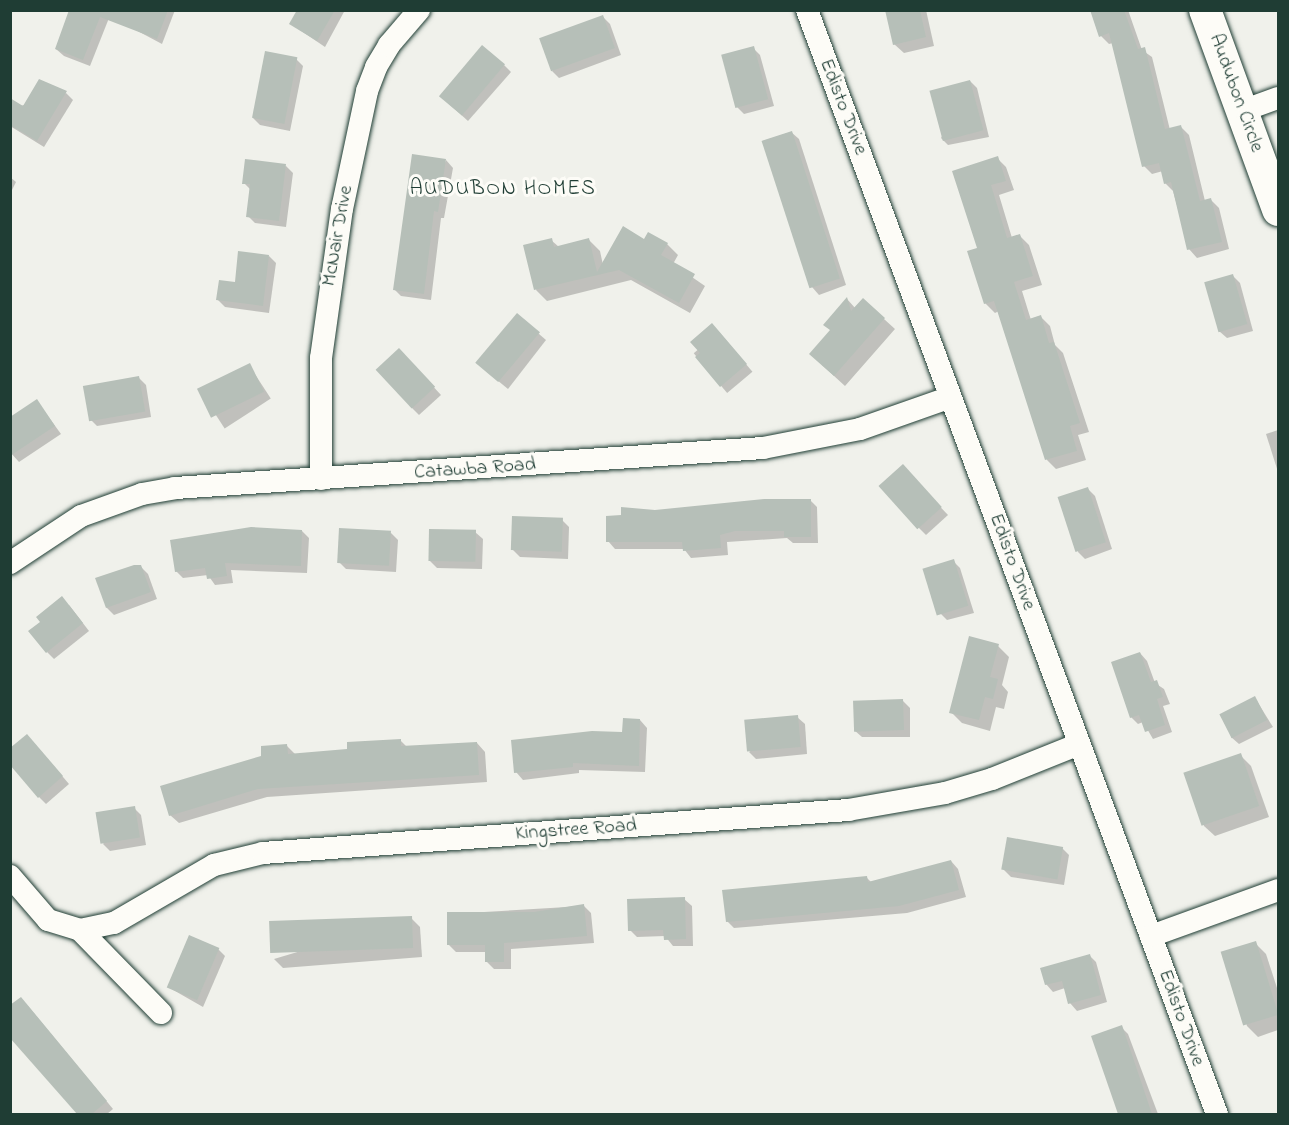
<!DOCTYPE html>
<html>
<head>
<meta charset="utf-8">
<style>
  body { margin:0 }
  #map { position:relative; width:1289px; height:1125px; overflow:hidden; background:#f0f1eb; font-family:"Indie Flower",sans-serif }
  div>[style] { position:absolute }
  .shadow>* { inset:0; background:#0003; transform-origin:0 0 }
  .building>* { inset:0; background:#b6bfb8; transform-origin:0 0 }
  .roads { filter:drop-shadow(0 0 2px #1f3d34) drop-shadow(0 0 2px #1f3d34) }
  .street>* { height:22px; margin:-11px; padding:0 11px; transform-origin:11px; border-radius:11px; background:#fdfcf7 }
  .secondary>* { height:32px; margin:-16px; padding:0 16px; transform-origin:16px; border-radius:16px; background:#fdfcf7 }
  span { translate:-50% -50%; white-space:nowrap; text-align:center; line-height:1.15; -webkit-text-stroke:6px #fdfcf7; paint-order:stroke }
  .street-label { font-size:20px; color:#1f3d34 }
  .neighbourhood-label { font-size:21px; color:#1f3d34; letter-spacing:1.5px }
  .frame { position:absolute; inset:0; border:12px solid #1f3d34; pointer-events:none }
</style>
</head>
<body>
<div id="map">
  <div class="shadow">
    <div style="clip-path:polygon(71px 10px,109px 18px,90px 66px,64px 56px,56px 49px)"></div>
    <div style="clip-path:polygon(140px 10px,175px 10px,162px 44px,132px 28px)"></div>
    <div style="clip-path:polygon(299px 10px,345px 10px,325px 47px,294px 26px)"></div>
    <div style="clip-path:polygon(886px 10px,926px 10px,934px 46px,904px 53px,894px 44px)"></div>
    <div style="clip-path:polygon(1092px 10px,1128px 10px,1142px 50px,1152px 57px,1170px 130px,1181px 127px,1189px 135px,1205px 201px,1211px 200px,1219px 208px,1229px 249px,1197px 258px,1189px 249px,1173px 191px,1165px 183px,1163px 171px,1152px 174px,1144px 166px,1113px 43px,1109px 44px,1101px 36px)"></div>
    <div style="clip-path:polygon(603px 17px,610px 24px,621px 55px,559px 78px,552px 71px)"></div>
    <div style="clip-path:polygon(753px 48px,760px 55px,774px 106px,744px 114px,737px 107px)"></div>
    <div style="clip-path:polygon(296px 59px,303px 66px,290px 131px,260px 125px,253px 118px)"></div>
    <div style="clip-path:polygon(504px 65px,511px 72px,468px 121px,448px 103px)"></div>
    <div style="clip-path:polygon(970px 81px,977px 88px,989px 137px,948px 145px,941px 138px)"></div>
    <div style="clip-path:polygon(66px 93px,73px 100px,44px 147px,10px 126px,10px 109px)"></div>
    <div style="clip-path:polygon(791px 132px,799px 139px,846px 285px,819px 295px,812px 287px,763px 141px)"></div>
    <div style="clip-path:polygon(997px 158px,1006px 167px,1014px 190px,999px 195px,1012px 238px,1020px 236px,1029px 245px,1042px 285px,1022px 291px,1031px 320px,1041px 317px,1050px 326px,1055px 345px,1063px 353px,1089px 432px,1078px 435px,1086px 460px,1056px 469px,1047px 460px,999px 311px,995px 313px,985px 303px,979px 249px,954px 172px)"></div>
    <div style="clip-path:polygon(446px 160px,453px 168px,444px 218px,441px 218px,431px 300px,401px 296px,394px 289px)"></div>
    <div style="clip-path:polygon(286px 166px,293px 173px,286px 227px,255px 223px,248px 216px,251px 190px,244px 183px)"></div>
    <div style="clip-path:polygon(10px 177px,16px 182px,10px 194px)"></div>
    <div style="clip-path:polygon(551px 240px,559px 247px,589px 240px,600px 251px,603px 265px,645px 241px,667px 244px,678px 255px,673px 264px,705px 286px,690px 313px,631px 280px,547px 301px,536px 290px)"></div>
    <div style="clip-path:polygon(269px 256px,276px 263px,269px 313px,225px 307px,218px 300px)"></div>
    <div style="clip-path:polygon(1233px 276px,1240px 283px,1253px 331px,1227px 338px,1219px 331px)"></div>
    <div style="clip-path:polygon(847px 299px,856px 309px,884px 319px,895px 329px,845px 386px,822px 365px,831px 331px)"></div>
    <div style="clip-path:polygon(517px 315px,546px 340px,508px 389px,486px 371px)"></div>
    <div style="left:719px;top:332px;width:52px;height:33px;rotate:50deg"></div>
    <div style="clip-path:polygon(406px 357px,441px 395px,419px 415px,412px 408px)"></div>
    <div style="left:249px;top:365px;width:40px;height:55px;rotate:57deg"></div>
    <div style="clip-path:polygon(139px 378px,146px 385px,151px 417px,97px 426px,90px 419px)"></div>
    <div style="clip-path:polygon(37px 401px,61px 434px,19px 462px,10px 452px)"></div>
    <div style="clip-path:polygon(1278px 430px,1278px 472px,1266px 434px)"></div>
    <div style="clip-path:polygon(909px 474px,948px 515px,926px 535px,919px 528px)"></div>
    <div style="clip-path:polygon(1088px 489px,1095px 496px,1112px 549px,1085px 559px,1078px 552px)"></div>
    <div style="clip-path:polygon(810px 500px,817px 507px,818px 543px,793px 543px,787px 538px,727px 542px,728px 555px,691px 558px,684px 549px,615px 549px,608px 541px,655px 511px)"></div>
    <div style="clip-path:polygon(562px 520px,569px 527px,568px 559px,520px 557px,513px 550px)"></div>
    <div style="clip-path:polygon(302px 531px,309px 538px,307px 573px,231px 570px,233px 583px,215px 585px,208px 575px,183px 578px,176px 571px)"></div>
    <div style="clip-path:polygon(475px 532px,483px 539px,482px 569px,437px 568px,430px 561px)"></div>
    <div style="clip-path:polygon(391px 533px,398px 540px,396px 572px,346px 569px,339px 562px)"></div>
    <div style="clip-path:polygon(953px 561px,960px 568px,974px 613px,947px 620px,940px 613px)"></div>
    <div style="clip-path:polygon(141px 567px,148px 574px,157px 599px,114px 615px,107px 608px,97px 579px)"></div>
    <div style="clip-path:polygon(69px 605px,89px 631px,54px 659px,47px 652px)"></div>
    <div style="clip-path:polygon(998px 646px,1009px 657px,1002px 685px,1008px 692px,1004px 709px,996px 707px,990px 731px,962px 723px,951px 712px)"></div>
    <div style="clip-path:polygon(1140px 653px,1147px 661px,1155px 683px,1164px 689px,1170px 704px,1163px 706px,1172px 732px,1153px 739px,1143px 722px,1138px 724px,1131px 717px)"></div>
    <div style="clip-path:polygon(1255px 698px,1273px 727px,1239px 744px,1231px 737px)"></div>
    <div style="clip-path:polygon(903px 701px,910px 708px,910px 737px,862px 737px,854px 730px)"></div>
    <div style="clip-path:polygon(797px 717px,805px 724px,807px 754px,756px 759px,749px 752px)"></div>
    <div style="clip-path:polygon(640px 720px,647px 728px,645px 772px,579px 770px,579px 773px,523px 780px,516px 772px,623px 734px)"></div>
    <div style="clip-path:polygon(400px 740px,407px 747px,477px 743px,485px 752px,487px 782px,267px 797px,179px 823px,170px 815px,287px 746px,296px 755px,349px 751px)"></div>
    <div style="clip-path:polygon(34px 743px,69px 784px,46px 804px,39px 797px)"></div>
    <div style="clip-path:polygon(1240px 755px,1251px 766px,1269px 817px,1215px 836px,1204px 826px,1186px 774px)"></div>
    <div style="clip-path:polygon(134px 808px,141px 815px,146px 845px,110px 851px,103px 844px)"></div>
    <div style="clip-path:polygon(1062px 848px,1069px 855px,1064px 885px,1011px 877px,1003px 869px)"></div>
    <div style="clip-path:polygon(951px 861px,958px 869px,966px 897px,907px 913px,734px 928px,727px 921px,867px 878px,871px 882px)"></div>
    <div style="clip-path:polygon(684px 899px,692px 906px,693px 946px,673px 946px,665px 936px,637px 937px,630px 930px)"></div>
    <div style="clip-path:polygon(584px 906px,591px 913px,594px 943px,511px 949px,511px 969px,494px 969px,486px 961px,486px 952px,456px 952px,449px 945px,449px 914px)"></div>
    <div style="clip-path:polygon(411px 918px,420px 927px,422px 957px,283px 968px,274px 959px)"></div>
    <div style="clip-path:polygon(1255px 943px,1266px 954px,1278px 991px,1278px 1030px,1258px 1037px,1247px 1026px,1223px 953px)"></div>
    <div style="clip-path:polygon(218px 949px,225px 956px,203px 1007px,168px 987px)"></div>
    <div style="clip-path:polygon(1089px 955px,1096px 962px,1107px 1002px,1077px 1011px,1070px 1003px,1065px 988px,1053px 992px,1046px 984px)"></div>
    <div style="clip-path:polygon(28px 1006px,113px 1109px,107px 1114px,79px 1114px,10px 1034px)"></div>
    <div style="clip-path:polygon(1121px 1027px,1128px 1034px,1158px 1114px,1120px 1114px,1093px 1037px)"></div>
  </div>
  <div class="building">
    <div style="clip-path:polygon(69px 10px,168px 10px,157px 39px,100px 17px,83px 60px,55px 49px)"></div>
    <div style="clip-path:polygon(297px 10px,335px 10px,317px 41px,289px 24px)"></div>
    <div style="clip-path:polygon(885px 10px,920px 10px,926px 37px,893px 45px)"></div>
    <div style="clip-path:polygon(1090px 10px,1124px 10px,1138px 49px,1145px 47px,1165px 129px,1181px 125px,1200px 201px,1211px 198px,1222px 242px,1187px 250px,1171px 182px,1164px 184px,1159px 163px,1142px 167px,1109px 33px,1099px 37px)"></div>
    <div style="left:603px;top:15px;width:35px;height:68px;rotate:70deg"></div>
    <div style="left:482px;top:45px;width:30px;height:67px;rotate:40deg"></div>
    <div style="left:754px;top:46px;width:55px;height:34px;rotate:75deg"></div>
    <div style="left:265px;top:51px;width:33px;height:68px;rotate:11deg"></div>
    <div style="clip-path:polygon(39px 79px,67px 91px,37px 141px,10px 125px,10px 98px,23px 106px)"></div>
    <div style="left:970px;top:80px;width:52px;height:42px;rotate:75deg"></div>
    <div style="left:792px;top:131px;width:155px;height:32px;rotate:72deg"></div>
    <div style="clip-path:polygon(412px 154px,446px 159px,438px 212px,434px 211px,424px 294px,393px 290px)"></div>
    <div style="clip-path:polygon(998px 156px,1006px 181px,991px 185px,1007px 238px,1020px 234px,1033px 276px,1014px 282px,1026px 320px,1041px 315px,1049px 343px,1054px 342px,1080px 423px,1070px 426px,1077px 451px,1045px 460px,994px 301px,984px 304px,967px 251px,977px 248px,952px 171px)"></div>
    <div style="clip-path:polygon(245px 159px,286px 164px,279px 221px,246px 217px,250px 184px,242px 184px)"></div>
    <div style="clip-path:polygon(623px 226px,644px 239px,648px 232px,668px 243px,661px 255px,695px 274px,679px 303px,619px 270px,534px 290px,523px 245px,552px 238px,554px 247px,589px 238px,597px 272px)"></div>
    <div style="clip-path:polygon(238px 251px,269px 255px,263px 306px,216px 300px,219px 280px,235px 282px)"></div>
    <div style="left:1233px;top:274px;width:52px;height:30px;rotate:74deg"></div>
    <div style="clip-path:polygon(847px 297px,851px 311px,863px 298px,885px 318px,834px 376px,809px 354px,830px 330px,823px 325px)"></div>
    <div style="left:517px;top:313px;width:30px;height:65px;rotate:40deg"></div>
    <div style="clip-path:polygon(712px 323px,747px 364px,720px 387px,695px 357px,700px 353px,690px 342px)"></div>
    <div style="left:399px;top:348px;width:53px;height:32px;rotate:47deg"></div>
    <div style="left:250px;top:363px;width:32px;height:59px;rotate:64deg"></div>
    <div style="left:139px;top:376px;width:36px;height:57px;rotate:80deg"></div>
    <div style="clip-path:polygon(37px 399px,55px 426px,10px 456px,10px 417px)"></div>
    <div style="left:903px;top:464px;width:58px;height:33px;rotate:48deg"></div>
    <div style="left:1088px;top:487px;width:58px;height:32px;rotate:72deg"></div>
    <div style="clip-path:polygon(764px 499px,811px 499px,811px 537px,784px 537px,784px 531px,735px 531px,720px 535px,721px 548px,683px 551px,682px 542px,606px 542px,606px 516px,621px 515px,621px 507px,655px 510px)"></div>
    <div style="left:512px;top:516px;width:51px;height:34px;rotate:2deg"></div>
    <div style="clip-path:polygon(251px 527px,302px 530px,301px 566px,225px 563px,227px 576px,207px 579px,205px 568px,175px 572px,170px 540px)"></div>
    <div style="left:339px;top:528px;width:52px;height:35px;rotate:3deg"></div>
    <div style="left:429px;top:529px;width:47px;height:32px;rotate:1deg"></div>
    <div style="left:954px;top:559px;width:49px;height:33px;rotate:73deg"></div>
    <div style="clip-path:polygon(134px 565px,141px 565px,151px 592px,106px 608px,95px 578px)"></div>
    <div style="clip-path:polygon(62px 596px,83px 623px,46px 653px,28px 631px,40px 622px,36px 617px)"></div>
    <div style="clip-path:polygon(969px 636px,999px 644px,990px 677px,998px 679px,993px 699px,985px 697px,979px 720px,949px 713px)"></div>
    <div style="clip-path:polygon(1140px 652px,1151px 682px,1157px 680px,1163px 697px,1157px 699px,1165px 725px,1145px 732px,1139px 715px,1130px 718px,1111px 662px)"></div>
    <div style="left:1255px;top:696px;width:27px;height:40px;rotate:63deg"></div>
    <div style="left:903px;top:699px;width:31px;height:50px;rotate:88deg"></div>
    <div style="left:798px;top:715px;width:32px;height:54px;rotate:85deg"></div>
    <div style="clip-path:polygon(623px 718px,640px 719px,639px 766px,573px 763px,573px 767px,514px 773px,511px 740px,592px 731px,622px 732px)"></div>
    <div style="clip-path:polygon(27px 734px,63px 776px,38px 798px,10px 765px,10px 748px)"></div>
    <div style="clip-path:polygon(401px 739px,401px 746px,477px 742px,479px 775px,258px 789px,169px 816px,160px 786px,261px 756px,261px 746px,287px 744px,288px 754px,347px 749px,347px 742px)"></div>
    <div style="left:1241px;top:753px;width:56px;height:61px;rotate:71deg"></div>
    <div style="left:135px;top:806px;width:32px;height:40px;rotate:81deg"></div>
    <div style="left:1007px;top:837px;width:57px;height:33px;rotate:10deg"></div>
    <div style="clip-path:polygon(951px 860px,959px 890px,899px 906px,726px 922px,722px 890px,867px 876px,868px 882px)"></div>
    <div style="clip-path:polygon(685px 897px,686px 939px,664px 940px,663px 930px,628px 931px,627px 899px)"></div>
    <div style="clip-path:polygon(584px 904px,587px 936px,504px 943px,504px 962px,485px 962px,485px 945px,447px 945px,447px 912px,534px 912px)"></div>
    <div style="left:412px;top:916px;width:32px;height:143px;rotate:88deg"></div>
    <div style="left:189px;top:935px;width:33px;height:57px;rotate:23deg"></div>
    <div style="left:1256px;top:941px;width:77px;height:37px;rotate:73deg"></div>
    <div style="clip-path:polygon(1090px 954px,1101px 995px,1068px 1004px,1062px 981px,1045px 985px,1040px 968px)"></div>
    <div style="clip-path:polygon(21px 997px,107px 1101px,92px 1114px,77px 1114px,10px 1038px,10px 1005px)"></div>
    <div style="clip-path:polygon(1122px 1025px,1152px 1114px,1118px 1114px,1091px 1036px)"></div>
  </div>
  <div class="roads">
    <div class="street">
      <div style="left:807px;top:10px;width:1178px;rotate:69.63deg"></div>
      <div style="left:1242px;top:111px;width:38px;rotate:-20deg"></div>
      <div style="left:321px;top:479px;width:121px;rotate:-90deg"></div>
      <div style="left:321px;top:358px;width:150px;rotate:-82deg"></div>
      <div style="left:342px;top:209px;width:121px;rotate:-78deg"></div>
      <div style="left:367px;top:91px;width:26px;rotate:-69deg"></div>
      <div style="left:376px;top:67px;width:26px;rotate:-59deg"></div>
      <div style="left:389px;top:45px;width:46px;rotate:-49.4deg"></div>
      <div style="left:10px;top:563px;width:85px;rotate:-33.5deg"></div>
      <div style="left:81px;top:516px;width:65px;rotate:-19.8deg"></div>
      <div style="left:142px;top:494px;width:34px;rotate:-10deg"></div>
      <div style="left:175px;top:488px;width:589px;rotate:-3.89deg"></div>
      <div style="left:763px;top:448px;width:99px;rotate:-11.1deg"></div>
      <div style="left:860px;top:429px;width:96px;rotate:-19.4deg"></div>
      <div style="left:10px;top:876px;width:58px;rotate:49.2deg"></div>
      <div style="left:48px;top:920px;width:34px;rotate:17deg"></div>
      <div style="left:80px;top:930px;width:116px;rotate:45.7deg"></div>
      <div style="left:80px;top:930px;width:35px;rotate:-12deg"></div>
      <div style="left:114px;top:923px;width:116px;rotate:-30.1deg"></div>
      <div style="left:214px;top:865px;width:50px;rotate:-13.8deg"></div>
      <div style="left:263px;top:853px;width:587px;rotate:-4.2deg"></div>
      <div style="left:848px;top:810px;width:98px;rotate:-9.9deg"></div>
      <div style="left:945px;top:793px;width:49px;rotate:-16.6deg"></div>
      <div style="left:992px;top:779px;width:94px;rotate:-21.9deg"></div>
      <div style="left:1151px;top:936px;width:135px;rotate:-19.9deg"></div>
    </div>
    <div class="secondary">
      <div style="left:1205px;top:10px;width:213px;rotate:69.9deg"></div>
    </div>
  </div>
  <div class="street-label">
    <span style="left:1236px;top:93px;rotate:70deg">Audubon Circle</span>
    <span style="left:843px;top:107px;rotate:69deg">Edisto Drive</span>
    <span style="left:338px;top:236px;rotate:-80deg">McNair Drive</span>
    <span style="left:475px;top:469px;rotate:-4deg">Catawba Road</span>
    <span style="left:1012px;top:562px;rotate:70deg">Edisto Drive</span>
    <span style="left:576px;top:830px;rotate:-4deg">Kingstree Road</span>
    <span style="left:1181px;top:1018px;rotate:70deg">Edisto Drive</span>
  </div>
  <div class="neighbourhood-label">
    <span style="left:503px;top:189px">AUDUBON HOMES</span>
  </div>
  <div class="frame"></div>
</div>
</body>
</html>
